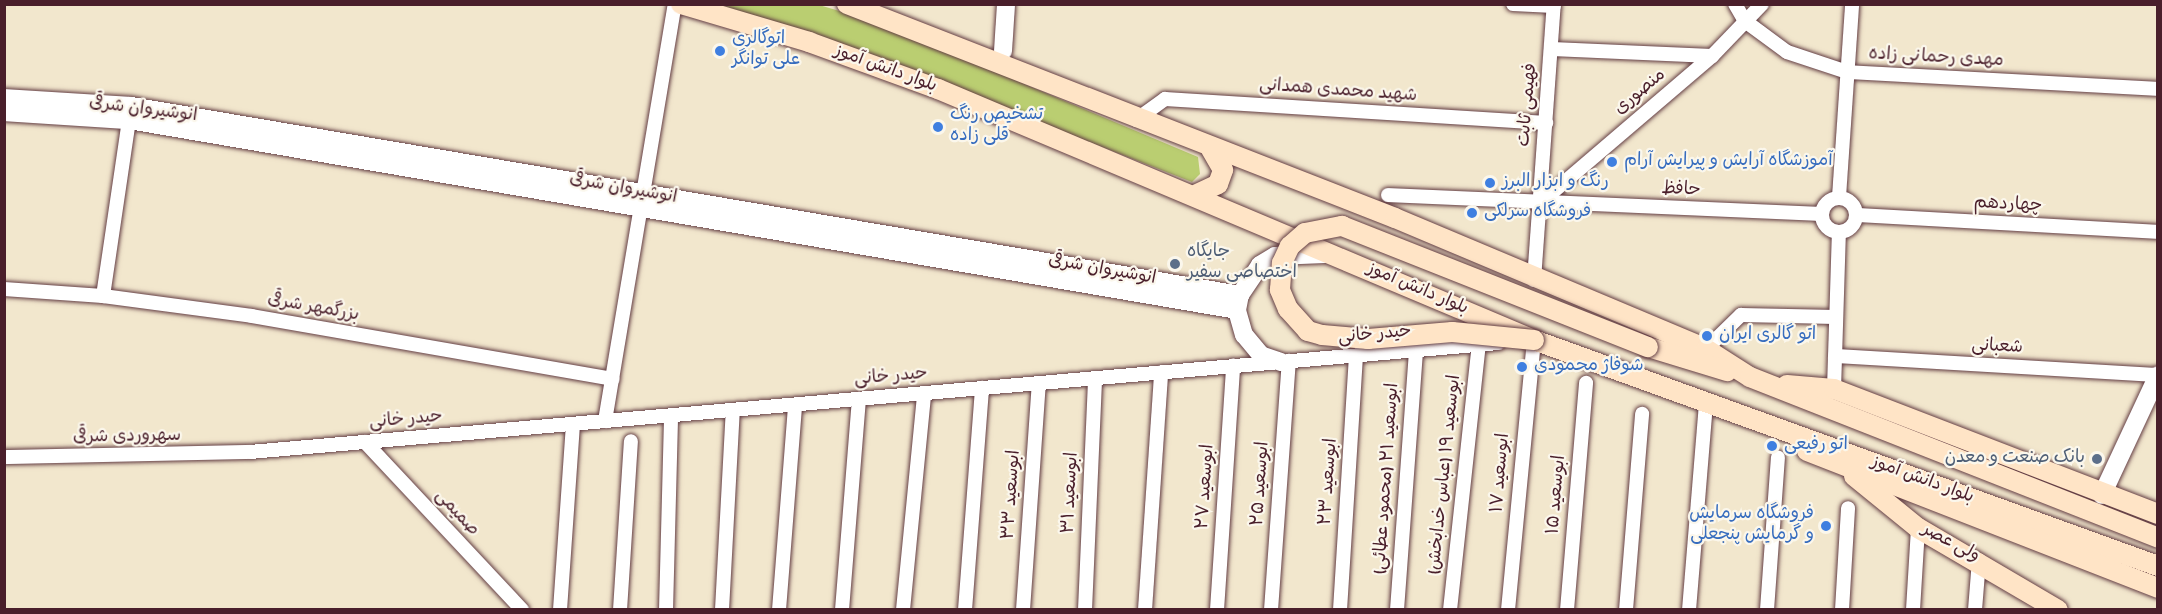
<!DOCTYPE html>
<html>
<head>
<meta charset="utf-8">
<style>
  body { margin:0 }
  #map { position:relative; width:2162px; height:614px; overflow:hidden; background:#f2e7cd; font-family:"Gochi Hand","Playpen Sans Arabic",sans-serif }
  div>[style] { position:absolute }
  .green>* { inset:0; background:#bace71 }
  .roads { filter:drop-shadow(0 0 2px #633d43) drop-shadow(0 0 2px #633d43) }
  .minor>* { height:14px; margin:-7px; padding:0 7px; transform-origin:7px; border-radius:7px; background:#fff }
  .minor>.ring { margin:-7px; padding:0; box-sizing:content-box; background:none; border:14px solid #fff; border-radius:50% }
  .tertiary>* { height:18px; margin:-9px; padding:0 9px; transform-origin:9px; border-radius:9px; background:#fff }
  .secondary>* { height:20px; margin:-10px; padding:0 10px; transform-origin:10px; border-radius:10px; background:#ffe4c6 }
  .bridges { filter:drop-shadow(0 0 2px #633d43) drop-shadow(0 0 2px #633d43) }
  .secondary-bridge>* { height:20px; margin:-10px; padding:0 10px; transform-origin:10px; border-radius:10px; background:#ffe4c6 }
  .dots>* { width:16px; height:16px; translate:-50% -50%; box-sizing:border-box; border:3px solid #fbf7ec; border-radius:50% }
  span { translate:-50% -50%; white-space:nowrap; text-align:center; line-height:1.15; -webkit-text-stroke:4.5px #fbf7ec; paint-order:stroke }
  .shop-label { font-size:18px; color:#366cbe }
  .left { translate:0 -50%; text-align:left }
  .right { translate:-100% -50%; text-align:right }
  .street-label { font-size:18px; color:#4a1f2b }
  .service-label { font-size:18px; color:#4e5e75 }
  .frame { position:absolute; inset:0; border:6px solid #4a1f2b; pointer-events:none }
</style>
</head>
<body>
<div id="map">
  <div class="green">
    <div style="clip-path:polygon(719px 5px,819px 5px,877px 22px,1198px 157px,1200px 174px,1192px 182px,809px 33px)"></div>
  </div>
  <div class="roads">
    <div class="minor">
      <div style="left:1513px;top:4px;width:41px;rotate:2.8deg"></div>
      <div style="left:1735px;top:4px;width:20px;rotate:60deg"></div>
      <div style="left:1745px;top:21px;width:52px;rotate:36.4deg"></div>
      <div style="left:1787px;top:52px;width:63px;rotate:18.4deg"></div>
      <div style="left:1847px;top:72px;width:311px;rotate:3.1deg"></div>
      <div style="left:1552px;top:49px;width:160px;rotate:2.5deg"></div>
      <div style="left:1136px;top:120px;width:36px;rotate:-36deg"></div>
      <div style="left:1165px;top:99px;width:382px;rotate:3.6deg"></div>
      <div style="left:1388px;top:195px;width:433px;rotate:2.5deg"></div>
      <div style="left:1839px;top:197px;width:193px;rotate:-86.1deg"></div>
      <div class="ring" style="left:1822px;top:198px;width:20px;height:20px"></div>
      <div style="left:1540px;top:203px;width:226px;rotate:-40.5deg"></div>
      <div style="left:1712px;top:56px;width:72px;rotate:-46.1deg"></div>
      <div style="left:1856px;top:215px;width:302px;rotate:3.2deg"></div>
      <div style="left:1534px;top:280px;width:277px;rotate:-85.9deg"></div>
      <div style="left:4px;top:289px;width:99px;rotate:4deg"></div>
      <div style="left:103px;top:296px;width:150px;rotate:7.6deg"></div>
      <div style="left:252px;top:316px;width:366px;rotate:9.9deg"></div>
      <div style="left:103px;top:296px;width:178px;rotate:-81.6deg"></div>
      <div style="left:1706px;top:349px;width:49px;rotate:-44.2deg"></div>
      <div style="left:1741px;top:315px;width:95px;rotate:1.2deg"></div>
      <div style="left:1835px;top:356px;width:323px;rotate:3.4deg"></div>
      <div style="left:1834px;top:389px;width:157px;rotate:-88.2deg"></div>
      <div style="left:605px;top:421px;width:423px;rotate:-80.5deg"></div>
      <div style="left:365px;top:442px;width:230px;rotate:46.9deg"></div>
      <div style="left:4px;top:457px;width:246px;rotate:-1.2deg"></div>
      <div style="left:250px;top:452px;width:1253px;rotate:-4.99deg"></div>
      <div style="left:560px;top:610px;width:186px;rotate:-86deg"></div>
      <div style="left:620px;top:610px;width:169px;rotate:-86.3deg"></div>
      <div style="left:666px;top:610px;width:194px;rotate:-88.5deg"></div>
      <div style="left:722px;top:610px;width:200px;rotate:-86.9deg"></div>
      <div style="left:779px;top:610px;width:206px;rotate:-85.5deg"></div>
      <div style="left:842px;top:610px;width:212px;rotate:-85.4deg"></div>
      <div style="left:903px;top:610px;width:217px;rotate:-84.4deg"></div>
      <div style="left:965px;top:610px;width:223px;rotate:-85.6deg"></div>
      <div style="left:1023px;top:610px;width:227px;rotate:-86deg"></div>
      <div style="left:1085px;top:610px;width:231px;rotate:-87.5deg"></div>
      <div style="left:1145px;top:610px;width:238px;rotate:-86.1deg"></div>
      <div style="left:1217px;top:610px;width:245px;rotate:-86.2deg"></div>
      <div style="left:1271px;top:610px;width:250px;rotate:-85.9deg"></div>
      <div style="left:1340px;top:610px;width:255px;rotate:-86.4deg"></div>
      <div style="left:1397px;top:610px;width:260px;rotate:-85.8deg"></div>
      <div style="left:1450px;top:610px;width:267px;rotate:-83.8deg"></div>
      <div style="left:1508px;top:610px;width:271px;rotate:-84.5deg"></div>
      <div style="left:1534px;top:340px;width:8px;rotate:173deg"></div>
      <div style="left:1567px;top:610px;width:228px;rotate:-85.2deg"></div>
      <div style="left:1626px;top:610px;width:197px;rotate:-85.3deg"></div>
      <div style="left:1689px;top:610px;width:208px;rotate:-85.3deg"></div>
      <div style="left:1767px;top:610px;width:153px;rotate:-85.9deg"></div>
      <div style="left:1842px;top:610px;width:102px;rotate:-86.6deg"></div>
      <div style="left:1913px;top:610px;width:82px;rotate:-86.5deg"></div>
      <div style="left:1975px;top:610px;width:50px;rotate:-85.4deg"></div>
    </div>
    <div class="tertiary">
      <div style="left:1003px;top:51px;width:47px;rotate:-86.3deg"></div>
      <div style="left:4px;top:98px;width:127px;rotate:3.6deg"></div>
      <div style="left:131px;top:106px;width:1125px;rotate:9.67deg"></div>
      <div style="left:4px;top:112px;width:125px;rotate:3.7deg"></div>
      <div style="left:129px;top:120px;width:1124px;rotate:9.73deg"></div>
      <div style="left:1281px;top:362px;width:21px;rotate:-161deg"></div>
      <div style="left:1261px;top:355px;width:26px;rotate:-130deg"></div>
      <div style="left:1244px;top:335px;width:26px;rotate:-106deg"></div>
      <div style="left:1237px;top:310px;width:15px;rotate:-79deg"></div>
      <div style="left:1240px;top:295px;width:36px;rotate:-56deg"></div>
      <div style="left:1260px;top:265px;width:17px;rotate:-31deg"></div>
      <div style="left:1275px;top:256px;width:50px;rotate:-2.3deg"></div>
      <div style="left:2102px;top:495px;width:132px;rotate:-65deg"></div>
    </div>
    <div class="secondary">
      <div style="left:681px;top:4px;width:134px;rotate:16.5deg"></div>
      <div style="left:809px;top:42px;width:137px;rotate:20deg"></div>
      <div style="left:938px;top:89px;width:647px;rotate:22.84deg"></div>
      <div style="left:1534px;top:340px;width:664px;rotate:19.91deg"></div>
      <div style="left:847px;top:4px;width:588px;rotate:21.33deg"></div>
      <div style="left:1395px;top:218px;width:337px;rotate:22.8deg"></div>
      <div style="left:1706px;top:349px;width:52px;rotate:32.5deg"></div>
      <div style="left:1750px;top:377px;width:439px;rotate:21.5deg"></div>
      <div style="left:1197px;top:194px;width:23px;rotate:-25deg"></div>
      <div style="left:1218px;top:184px;width:15px;rotate:-70deg"></div>
      <div style="left:1223px;top:170px;width:24px;rotate:-120deg"></div>
      <div style="left:1648px;top:347px;width:83px;rotate:16.9deg"></div>
      <div style="left:1787px;top:385px;width:47px;rotate:4.9deg"></div>
      <div style="left:1834px;top:389px;width:347px;rotate:21.1deg"></div>
      <div style="left:1807px;top:451px;width:377px;rotate:21.3deg"></div>
      <div style="left:1854px;top:476px;width:82px;rotate:39.1deg"></div>
      <div style="left:1918px;top:528px;width:162px;rotate:30.4deg"></div>
    </div>
  </div>
  <div class="bridges">
    <div class="secondary-bridge">
      <div style="left:1534px;top:340px;width:82px;rotate:-174.4deg"></div>
      <div style="left:1452px;top:332px;width:84px;rotate:175.2deg"></div>
      <div style="left:1368px;top:339px;width:46px;rotate:-175deg"></div>
      <div style="left:1322px;top:335px;width:15px;rotate:-164deg"></div>
      <div style="left:1308px;top:331px;width:30px;rotate:-132deg"></div>
      <div style="left:1288px;top:309px;width:21px;rotate:-113deg"></div>
      <div style="left:1280px;top:290px;width:27px;rotate:-86deg"></div>
      <div style="left:1282px;top:263px;width:19px;rotate:-65deg"></div>
      <div style="left:1290px;top:246px;width:20px;rotate:-41deg"></div>
      <div style="left:1305px;top:233px;width:38px;rotate:-11deg"></div>
      <div style="left:1342px;top:226px;width:329px;rotate:21.6deg"></div>
    </div>
  </div>
  <div class="dots">
    <div style="left:720px;top:51px;background:#3f7fe0"></div>
    <div style="left:938px;top:127px;background:#3f7fe0"></div>
    <div style="left:1612px;top:162px;background:#3f7fe0"></div>
    <div style="left:1490px;top:183px;background:#3f7fe0"></div>
    <div style="left:1472px;top:213px;background:#3f7fe0"></div>
    <div style="left:1175px;top:264px;background:#5c6f8a"></div>
    <div style="left:1707px;top:336px;background:#3f7fe0"></div>
    <div style="left:1522px;top:367px;background:#3f7fe0"></div>
    <div style="left:1772px;top:446px;background:#3f7fe0"></div>
    <div style="left:2097px;top:459px;background:#5c6f8a"></div>
    <div style="left:1826px;top:526px;background:#3f7fe0"></div>
  </div>
  <div class="shop-label">
    <span class="left" style="left:732px;top:51px">اتوگالری<br>علی توانگر</span>
    <span class="left" style="left:950px;top:127px">تشخیص رنگ<br>قلی زاده</span>
    <span class="left" style="left:1624px;top:162px">آموزشگاه آرایش و پیرایش آرام</span>
    <span class="left" style="left:1502px;top:183px">رنگ و ابزار البرز</span>
    <span class="left" style="left:1484px;top:213px">فروشگاه سرلکی</span>
    <span class="left" style="left:1719px;top:336px">اتو گالری ایران</span>
    <span class="left" style="left:1534px;top:367px">شوفاژ محمودی</span>
    <span class="left" style="left:1784px;top:446px">اتو رفیعی</span>
    <span class="right" style="left:1814px;top:526px">فروشگاه سرمایش<br>و گرمایش پنجعلی</span>
  </div>
  <div class="street-label">
    <span style="left:1936px;top:59px;rotate:3deg">مهدی رحمانی زاده</span>
    <span style="left:885px;top:70px;rotate:20deg">بلوار دانش آموز</span>
    <span style="left:1338px;top:92px;rotate:4deg">شهید محمدی همدانی</span>
    <span style="left:1641px;top:93px;rotate:-40deg">منصوری</span>
    <span style="left:1529px;top:105px;rotate:-85deg">فهیمی ثابت</span>
    <span style="left:143px;top:111px;rotate:7deg">انوشیروان شرقی</span>
    <span style="left:623px;top:190px;rotate:10deg">انوشیروان شرقی</span>
    <span style="left:1681px;top:191px;rotate:2deg">حافظ</span>
    <span style="left:2008px;top:206px;rotate:3deg">چهاردهم</span>
    <span style="left:1102px;top:271px;rotate:10deg">انوشیروان شرقی</span>
    <span style="left:1417px;top:290px;rotate:23deg">بلوار دانش آموز</span>
    <span style="left:313px;top:309px;rotate:10deg">بزرگمهر شرقی</span>
    <span style="left:1375px;top:336px;rotate:-5deg">حیدر خانی</span>
    <span style="left:1997px;top:348px;rotate:3deg">شعبانی</span>
    <span style="left:891px;top:378px;rotate:-5deg">حیدر خانی</span>
    <span style="left:406px;top:421px;rotate:-5deg">حیدر خانی</span>
    <span style="left:127px;top:438px;rotate:-1deg">سهروردی شرقی</span>
    <span style="left:1502px;top:473px;rotate:-85deg">ابوسعید ۱۷</span>
    <span style="left:1446px;top:475px;rotate:-84deg">ابوسعید ۱۹ (عباس خدابخش)</span>
    <span style="left:1388px;top:479px;rotate:-86deg">ابوسعید ۲۱ (محمود عطائی)</span>
    <span style="left:1922px;top:481px;rotate:20deg">بلوار دانش آموز</span>
    <span style="left:1330px;top:482px;rotate:-86deg">ابوسعید ۲۳</span>
    <span style="left:1262px;top:484px;rotate:-86deg">ابوسعید ۲۵</span>
    <span style="left:1207px;top:487px;rotate:-86deg">ابوسعید ۲۷</span>
    <span style="left:1072px;top:493px;rotate:-87deg">ابوسعید ۳۱</span>
    <span style="left:1013px;top:495px;rotate:-86deg">ابوسعید ۳۳</span>
    <span style="left:1558px;top:495px;rotate:-85deg">ابوسعید ۱۵</span>
    <span style="left:456px;top:514px;rotate:47deg">صمیمی</span>
    <span style="left:1950px;top:544px;rotate:28deg">ولی عصر</span>
  </div>
  <div class="service-label">
    <span class="left" style="left:1187px;top:264px">جایگاه<br>اختصاصی سفیر</span>
    <span class="right" style="left:2085px;top:459px">بانک صنعت و معدن</span>
  </div>
  <div class="frame"></div>
</div>
</body>
</html>
